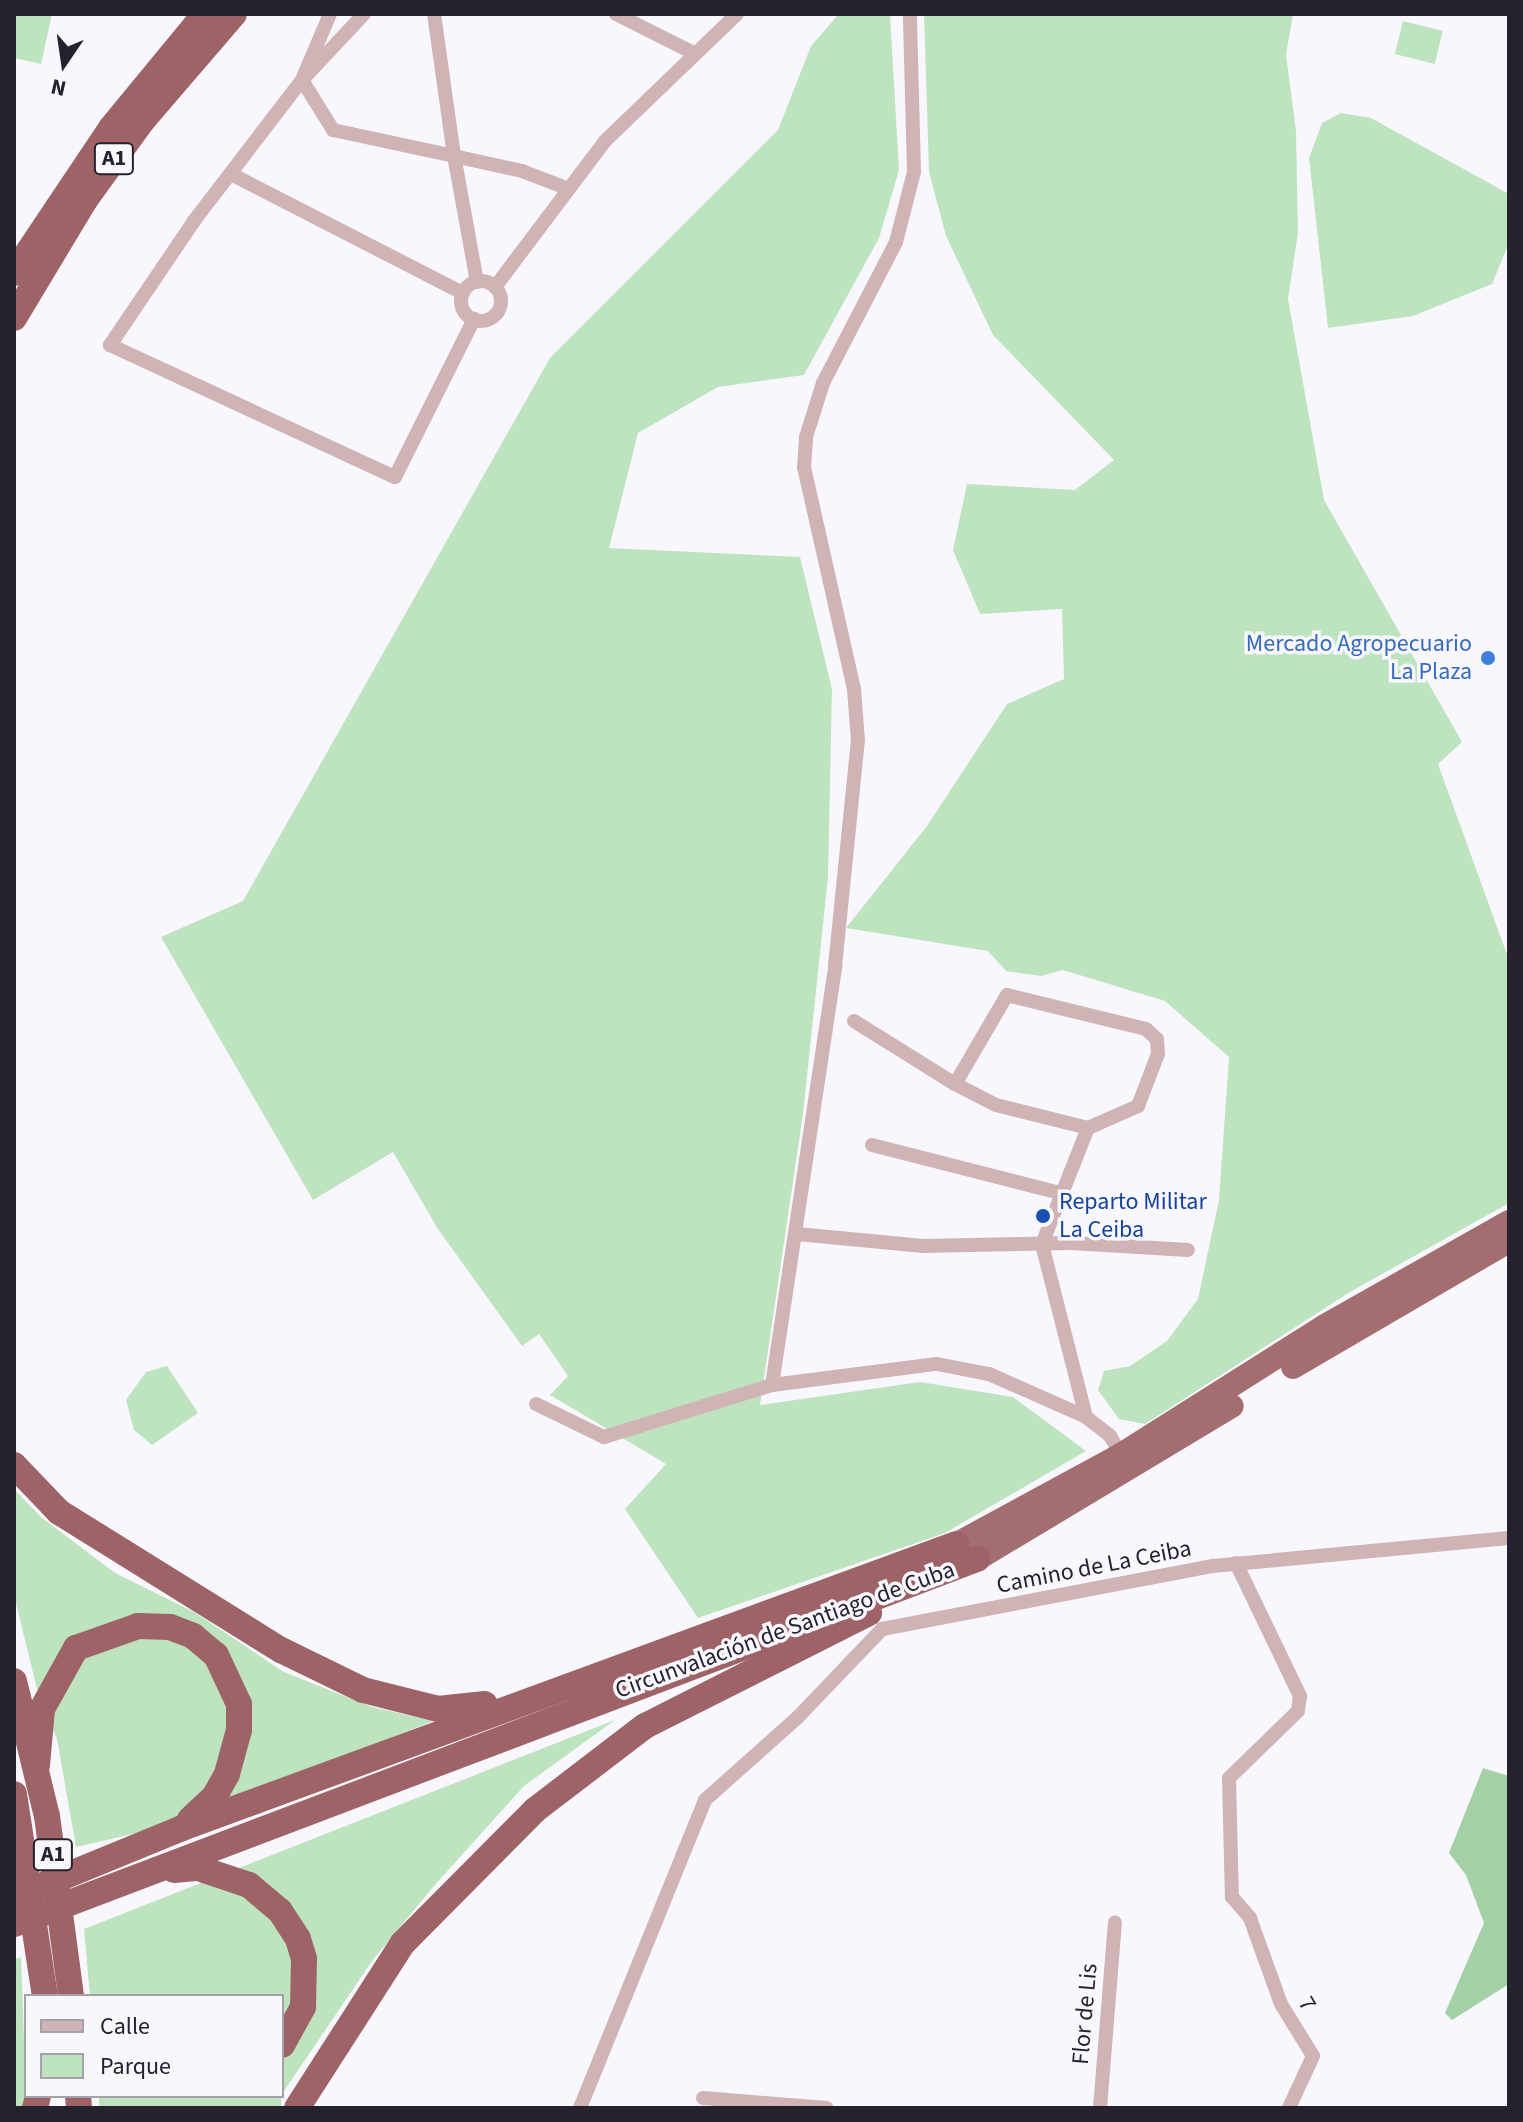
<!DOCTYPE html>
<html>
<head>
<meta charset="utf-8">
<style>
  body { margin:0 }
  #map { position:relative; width:1523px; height:2122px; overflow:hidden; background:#f9f7fe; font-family:"Source Sans 3",sans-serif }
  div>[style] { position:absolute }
  .green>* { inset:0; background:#bee3bf; transform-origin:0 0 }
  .forest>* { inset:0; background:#a3d0a5 }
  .minor>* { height:14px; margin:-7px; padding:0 7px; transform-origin:7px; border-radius:7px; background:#d0b3b4 }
  .minor>.ring { margin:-7px; padding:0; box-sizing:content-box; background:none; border:14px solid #d0b3b4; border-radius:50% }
  .trunk>* { height:24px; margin:-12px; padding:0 12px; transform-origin:12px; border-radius:12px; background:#a46e71 }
  .motorway>* { height:26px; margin:-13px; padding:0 13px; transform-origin:13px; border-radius:13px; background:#9d6367 }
  .dots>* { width:22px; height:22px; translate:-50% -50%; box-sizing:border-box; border:4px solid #f9f7fe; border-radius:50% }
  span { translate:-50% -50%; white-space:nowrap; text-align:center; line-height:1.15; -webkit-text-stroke:7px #f9f7fe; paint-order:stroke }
  .shield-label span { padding:2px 6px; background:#f9f7fe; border:2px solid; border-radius:6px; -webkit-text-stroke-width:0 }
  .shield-label { font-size:22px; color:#25212d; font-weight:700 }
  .shop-label { font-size:24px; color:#366cbe }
  .right { translate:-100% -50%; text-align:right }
  .transit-label { font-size:24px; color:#164399 }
  .left { translate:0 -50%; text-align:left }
  .street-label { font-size:24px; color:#25212d }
  .frame { position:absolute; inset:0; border:16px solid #25212d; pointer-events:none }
  .legend { position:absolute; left:24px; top:1994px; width:260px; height:104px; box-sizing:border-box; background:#f9f7fe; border:2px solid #a4a1aa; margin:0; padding:10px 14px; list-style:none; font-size:24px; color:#25212d }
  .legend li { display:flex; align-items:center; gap:16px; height:40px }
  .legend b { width:40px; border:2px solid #a4a1aa }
  .north { position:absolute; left:24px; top:24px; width:80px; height:80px; -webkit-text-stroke:6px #f9f7fe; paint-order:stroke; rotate:193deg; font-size:22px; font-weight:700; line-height:32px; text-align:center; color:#25212d }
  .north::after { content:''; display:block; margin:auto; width:28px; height:36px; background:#25212d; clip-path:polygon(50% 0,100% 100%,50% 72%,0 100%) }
</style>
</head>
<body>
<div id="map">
  <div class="green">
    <div style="clip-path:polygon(14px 14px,52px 14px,41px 64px,14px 58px)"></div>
    <div style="clip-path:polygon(839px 14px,890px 14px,899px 170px,879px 238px,804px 375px,718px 387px,638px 433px,609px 548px,800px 557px,832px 689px,828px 877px,803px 1114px,760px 1405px,920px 1382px,1013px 1397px,1086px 1451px,945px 1533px,698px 1618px,625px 1509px,666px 1464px,550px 1395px,568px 1376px,539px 1334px,522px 1346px,438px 1229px,393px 1152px,313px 1200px,161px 937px,243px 901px,550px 358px,778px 130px,811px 46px)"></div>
    <div style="clip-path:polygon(924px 14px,1293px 14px,1286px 55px,1296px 131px,1298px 233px,1288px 299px,1324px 500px,1462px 742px,1438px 764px,1509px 960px,1509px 1203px,1350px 1292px,1145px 1424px,1119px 1419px,1098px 1390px,1104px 1371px,1130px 1366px,1167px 1341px,1198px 1299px,1219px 1200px,1229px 1057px,1165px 1001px,1063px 970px,1041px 976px,1006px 971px,988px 951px,846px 928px,927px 826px,1007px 704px,1064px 679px,1062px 609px,980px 614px,953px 550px,967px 484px,1075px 490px,1114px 460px,993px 335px,946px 236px,929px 172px)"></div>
    <div style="left:1403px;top:21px;width:41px;height:34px;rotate:14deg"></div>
    <div style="clip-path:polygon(1341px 113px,1371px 118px,1509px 194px,1509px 243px,1492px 284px,1413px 316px,1328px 328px,1309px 158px,1322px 123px)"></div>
    <div style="clip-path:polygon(167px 1366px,198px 1413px,152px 1445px,134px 1430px,126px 1400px,146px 1372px)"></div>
    <div style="clip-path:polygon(14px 1489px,41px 1517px,115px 1573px,194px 1612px,284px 1672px,372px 1707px,433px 1721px,172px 1825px,76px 1847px,57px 1739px,38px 1693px,14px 1595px)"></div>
    <div style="clip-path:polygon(615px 1720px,524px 1786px,433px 1887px,372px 1961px,282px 2094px,282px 1996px,90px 1996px,84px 1929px)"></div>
    <div style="clip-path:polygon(21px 1957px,26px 2096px,29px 2108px,14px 2108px,14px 1959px)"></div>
    <div style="left:99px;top:2096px;width:182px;height:12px"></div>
  </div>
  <div class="forest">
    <div style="clip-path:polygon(1483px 1768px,1509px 1776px,1509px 1984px,1452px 2020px,1445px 2013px,1484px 1923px,1466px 1875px,1449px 1853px)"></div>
  </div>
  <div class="minor">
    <div style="left:330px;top:14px;width:72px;rotate:113deg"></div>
    <div style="left:302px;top:80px;width:59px;rotate:58.2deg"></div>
    <div style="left:333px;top:130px;width:124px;rotate:12.1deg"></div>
    <div style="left:454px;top:156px;width:143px;rotate:-98deg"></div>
    <div style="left:364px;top:14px;width:91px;rotate:133.2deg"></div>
    <div style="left:302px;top:80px;width:178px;rotate:127.5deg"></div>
    <div style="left:194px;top:221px;width:150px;rotate:124.1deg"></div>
    <div style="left:110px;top:345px;width:314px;rotate:24.9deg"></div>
    <div style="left:395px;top:477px;width:177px;rotate:-63.4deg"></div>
    <div style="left:616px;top:14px;width:87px;rotate:26.6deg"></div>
    <div style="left:231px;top:174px;width:261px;rotate:27.2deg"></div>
    <div class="ring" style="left:461px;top:281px;width:26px;height:26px"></div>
    <div style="left:477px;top:282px;width:128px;rotate:-100.3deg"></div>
    <div style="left:454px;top:156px;width:70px;rotate:12.4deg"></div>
    <div style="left:522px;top:171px;width:50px;rotate:21deg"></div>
    <div style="left:495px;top:287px;width:183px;rotate:-53deg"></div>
    <div style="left:605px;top:141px;width:183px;rotate:-43.9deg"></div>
    <div style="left:854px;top:1021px;width:119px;rotate:32deg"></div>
    <div style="left:955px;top:1084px;width:46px;rotate:27.1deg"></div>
    <div style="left:996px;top:1105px;width:95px;rotate:14deg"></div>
    <div style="left:1088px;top:1128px;width:55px;rotate:-23.7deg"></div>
    <div style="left:1138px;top:1106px;width:56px;rotate:-69deg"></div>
    <div style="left:1158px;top:1054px;width:15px;rotate:-94deg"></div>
    <div style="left:1157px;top:1039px;width:15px;rotate:-138deg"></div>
    <div style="left:1146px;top:1029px;width:143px;rotate:-166.3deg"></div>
    <div style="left:1007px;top:995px;width:103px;rotate:120.3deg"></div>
    <div style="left:872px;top:1145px;width:195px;rotate:14.3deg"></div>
    <div style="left:797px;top:1234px;width:127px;rotate:5.4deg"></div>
    <div style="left:923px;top:1246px;width:148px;rotate:-1.2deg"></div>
    <div style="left:1071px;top:1243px;width:117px;rotate:3.4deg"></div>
    <div style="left:772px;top:1385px;width:424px;rotate:-81.4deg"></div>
    <div style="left:835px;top:966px;width:226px;rotate:-84.2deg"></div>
    <div style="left:858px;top:741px;width:52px;rotate:-94.4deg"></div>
    <div style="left:854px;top:689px;width:227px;rotate:-102.7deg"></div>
    <div style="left:804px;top:468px;width:31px;rotate:-86deg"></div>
    <div style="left:806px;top:437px;width:57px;rotate:-72.5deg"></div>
    <div style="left:823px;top:383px;width:159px;rotate:-62.6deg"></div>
    <div style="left:896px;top:242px;width:72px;rotate:-75.6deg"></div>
    <div style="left:914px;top:172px;width:158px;rotate:-91.5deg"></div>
    <div style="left:536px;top:1404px;width:76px;rotate:25.9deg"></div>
    <div style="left:604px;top:1437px;width:176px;rotate:-17.2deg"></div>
    <div style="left:772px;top:1385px;width:166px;rotate:-7.3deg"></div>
    <div style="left:937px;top:1364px;width:53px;rotate:10.9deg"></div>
    <div style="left:989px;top:1374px;width:106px;rotate:23.9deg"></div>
    <div style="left:1086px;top:1417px;width:31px;rotate:38deg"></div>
    <div style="left:1110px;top:1436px;width:29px;rotate:59deg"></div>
    <div style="left:1086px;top:1417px;width:179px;rotate:-104.3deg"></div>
    <div style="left:1042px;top:1244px;width:125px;rotate:-68.4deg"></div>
    <div style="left:1236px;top:1563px;width:148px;rotate:64.3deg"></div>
    <div style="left:1300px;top:1696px;width:15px;rotate:98deg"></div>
    <div style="left:1298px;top:1711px;width:96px;rotate:135.8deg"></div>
    <div style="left:1229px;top:1778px;width:119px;rotate:88.6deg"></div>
    <div style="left:1232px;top:1897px;width:28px;rotate:49deg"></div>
    <div style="left:1250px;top:1918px;width:91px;rotate:70.2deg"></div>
    <div style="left:1281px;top:2004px;width:61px;rotate:58.4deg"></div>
    <div style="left:1313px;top:2056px;width:57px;rotate:114.8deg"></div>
    <div style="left:703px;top:2098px;width:124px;rotate:4.6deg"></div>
    <div style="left:580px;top:2108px;width:332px;rotate:-67.9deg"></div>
    <div style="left:705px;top:1800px;width:125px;rotate:-41.7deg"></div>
    <div style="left:798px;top:1717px;width:122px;rotate:-46.3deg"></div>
    <div style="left:882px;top:1629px;width:337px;rotate:-10.8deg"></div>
    <div style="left:1213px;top:1566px;width:297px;rotate:-5.4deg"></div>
    <div style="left:1100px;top:2108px;width:186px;rotate:-85.4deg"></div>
  </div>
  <div class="trunk">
    <div style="left:1293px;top:1367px;width:250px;rotate:-30.3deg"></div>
    <div style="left:957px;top:1544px;width:187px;rotate:-28.5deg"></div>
    <div style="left:1121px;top:1455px;width:241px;rotate:-32.3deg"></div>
    <div style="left:1325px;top:1326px;width:211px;rotate:-29.5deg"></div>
    <div style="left:977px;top:1559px;width:297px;rotate:-31deg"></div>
  </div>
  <div class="motorway">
    <div style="left:14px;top:273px;width:174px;rotate:-56.2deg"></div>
    <div style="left:111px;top:128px;width:148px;rotate:-50.5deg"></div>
    <div style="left:14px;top:318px;width:138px;rotate:-59deg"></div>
    <div style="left:85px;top:200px;width:97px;rotate:-54.2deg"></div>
    <div style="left:142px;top:121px;width:141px;rotate:-49.3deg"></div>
    <div style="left:14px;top:1465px;width:65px;rotate:46.2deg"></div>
    <div style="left:59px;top:1512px;width:261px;rotate:31.9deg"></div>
    <div style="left:281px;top:1650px;width:91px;rotate:26deg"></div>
    <div style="left:363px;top:1690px;width:77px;rotate:14.2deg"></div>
    <div style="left:438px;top:1709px;width:47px;rotate:-6.1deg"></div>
    <div style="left:14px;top:1681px;width:139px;rotate:76.3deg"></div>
    <div style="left:47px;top:1816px;width:182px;rotate:82.4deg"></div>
    <div style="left:37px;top:1765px;width:56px;rotate:-84.9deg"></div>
    <div style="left:42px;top:1709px;width:70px;rotate:-60.9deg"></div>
    <div style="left:76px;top:1648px;width:66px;rotate:-19.5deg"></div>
    <div style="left:138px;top:1626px;width:32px;rotate:2deg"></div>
    <div style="left:170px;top:1627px;width:25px;rotate:21deg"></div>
    <div style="left:193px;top:1636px;width:30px;rotate:40deg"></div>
    <div style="left:216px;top:1655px;width:54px;rotate:64.9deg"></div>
    <div style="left:239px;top:1704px;width:26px;rotate:90deg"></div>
    <div style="left:239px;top:1730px;width:46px;rotate:105.3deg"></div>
    <div style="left:227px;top:1774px;width:25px;rotate:119deg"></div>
    <div style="left:215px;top:1796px;width:34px;rotate:137deg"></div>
    <div style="left:14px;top:1794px;width:204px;rotate:81.3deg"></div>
    <div style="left:174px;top:1870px;width:24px;rotate:-5deg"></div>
    <div style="left:198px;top:1868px;width:54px;rotate:18.4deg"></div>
    <div style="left:249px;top:1885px;width:40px;rotate:40deg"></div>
    <div style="left:280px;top:1911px;width:33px;rotate:57deg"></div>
    <div style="left:298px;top:1939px;width:21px;rotate:73deg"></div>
    <div style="left:304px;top:1959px;width:48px;rotate:91.2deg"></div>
    <div style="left:303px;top:2007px;width:43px;rotate:118.9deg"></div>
    <div style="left:14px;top:1897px;width:182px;rotate:-22.3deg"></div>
    <div style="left:182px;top:1828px;width:825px;rotate:-20.13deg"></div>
    <div style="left:14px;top:1924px;width:1030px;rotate:-20.76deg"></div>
    <div style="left:78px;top:2096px;width:12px;rotate:85deg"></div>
    <div style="left:35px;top:2108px;width:12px;rotate:-76deg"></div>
    <div style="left:297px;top:2108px;width:196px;rotate:-57.3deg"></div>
    <div style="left:403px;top:1943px;width:187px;rotate:-45.2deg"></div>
    <div style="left:535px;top:1810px;width:138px;rotate:-37.4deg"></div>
    <div style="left:645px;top:1726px;width:251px;rotate:-26.8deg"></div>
  </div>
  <div class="dots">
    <div style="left:1488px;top:658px;background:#3f7fe0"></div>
    <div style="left:1043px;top:1216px;background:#1a4fb4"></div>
  </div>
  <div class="shield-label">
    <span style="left:114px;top:159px">A1</span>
    <span style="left:53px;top:1855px">A1</span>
  </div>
  <div class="shop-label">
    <span class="right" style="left:1472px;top:658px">Mercado Agropecuario<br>La Plaza</span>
  </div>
  <div class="transit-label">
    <span class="left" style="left:1059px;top:1216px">Reparto Militar<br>La Ceiba</span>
  </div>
  <div class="street-label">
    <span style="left:1094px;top:1567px;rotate:-11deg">Camino de La Ceiba</span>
    <span style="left:785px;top:1630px;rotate:-20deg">Circunvalación de Santiago de Cuba</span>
    <span style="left:1307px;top:2004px;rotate:59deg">7</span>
    <span style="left:1085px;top:2014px;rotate:-85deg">Flor de Lis</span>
  </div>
  <div class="frame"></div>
  <ul class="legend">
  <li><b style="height:10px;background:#d0b3b4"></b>Calle</li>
  <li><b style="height:22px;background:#bee3bf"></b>Parque</li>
  </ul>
  <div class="north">N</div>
</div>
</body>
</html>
